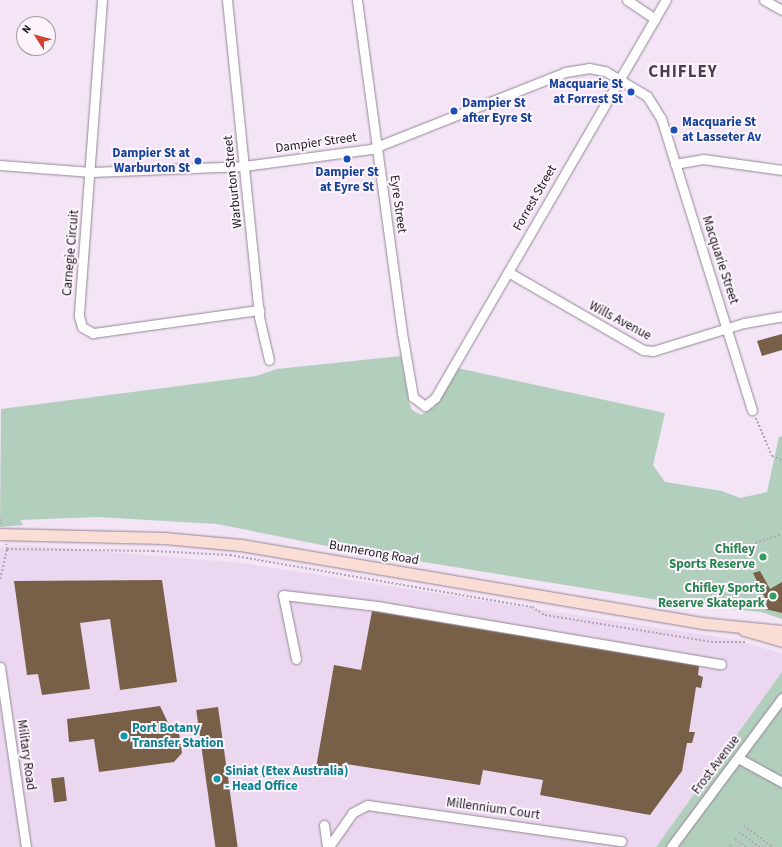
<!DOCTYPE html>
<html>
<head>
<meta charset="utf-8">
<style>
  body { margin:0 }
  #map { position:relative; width:782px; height:847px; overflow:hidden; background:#f3e4f6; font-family:"Source Sans 3",sans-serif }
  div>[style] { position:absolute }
  .built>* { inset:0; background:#ebd7ef }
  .green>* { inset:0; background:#b2cebc }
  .building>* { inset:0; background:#775f48; transform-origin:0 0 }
  .path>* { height:1.5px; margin-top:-0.75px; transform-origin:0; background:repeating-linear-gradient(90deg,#b2a6b4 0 2px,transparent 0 4px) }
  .roads { filter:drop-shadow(0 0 1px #948696) drop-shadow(0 0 1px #948696) }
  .minor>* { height:9px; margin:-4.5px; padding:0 4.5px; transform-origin:4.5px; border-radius:4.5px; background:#fff }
  .major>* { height:11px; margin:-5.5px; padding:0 5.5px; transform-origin:5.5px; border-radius:5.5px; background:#faddd4 }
  .dots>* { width:11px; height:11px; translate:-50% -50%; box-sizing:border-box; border:2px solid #fdf4fe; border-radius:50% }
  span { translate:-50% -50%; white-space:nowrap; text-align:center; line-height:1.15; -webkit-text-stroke:4px #fdf4fe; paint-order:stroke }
  .transit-label { font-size:13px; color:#164399; font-weight:700 }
  .right { translate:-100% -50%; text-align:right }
  .left { translate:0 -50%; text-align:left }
  .street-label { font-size:13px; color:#1d181e }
  .leisure-label { font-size:13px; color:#27864d; font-weight:700 }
  .culture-label { font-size:13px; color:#0d838f; font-weight:700 }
  .district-label { font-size:17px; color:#4b3f4d; font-weight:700; letter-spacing:1px }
  .north { position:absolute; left:16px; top:16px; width:40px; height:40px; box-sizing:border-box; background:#fdf4fe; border:1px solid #a39ca4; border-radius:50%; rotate:306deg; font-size:11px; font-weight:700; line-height:16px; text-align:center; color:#1d181e }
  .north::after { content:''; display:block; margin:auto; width:14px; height:18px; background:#cf432f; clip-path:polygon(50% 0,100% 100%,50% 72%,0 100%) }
</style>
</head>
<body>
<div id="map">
  <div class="built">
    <div style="clip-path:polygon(23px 545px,241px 563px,737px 640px,782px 654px,782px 672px,656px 847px,0 847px,0 548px)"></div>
  </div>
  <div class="green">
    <div style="clip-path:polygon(401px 356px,409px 402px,412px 410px,421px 415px,434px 407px,457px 368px,665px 413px,653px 465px,665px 482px,722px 491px,740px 498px,767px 492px,779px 437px,782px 436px,782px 619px,761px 612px,683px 604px,337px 548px,217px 524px,97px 517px,20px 520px,23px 525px,0 527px,1px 409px,256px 376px,277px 369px)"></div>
    <div style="clip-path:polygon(782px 672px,782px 847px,656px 847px)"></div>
  </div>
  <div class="building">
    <div style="clip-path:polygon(782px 334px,782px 350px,762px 356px,757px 341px)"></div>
    <div style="clip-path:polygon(760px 571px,770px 589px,782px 582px,782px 613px,765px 609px,767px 602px,753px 573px)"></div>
    <div style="clip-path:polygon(162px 580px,177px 682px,120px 690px,110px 619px,80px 623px,90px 689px,42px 695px,38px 674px,27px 675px,14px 581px)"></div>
    <div style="clip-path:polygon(372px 611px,699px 666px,698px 675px,703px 677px,701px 688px,696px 687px,689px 732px,695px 732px,692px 743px,687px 743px,682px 771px,650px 815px,540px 795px,543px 780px,483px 770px,480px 785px,346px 764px,344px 773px,316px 768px,334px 665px,361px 670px)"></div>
    <div style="clip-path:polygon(160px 706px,170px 727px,179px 733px,182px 753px,174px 762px,99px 772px,94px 739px,69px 742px,67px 719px)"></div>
    <div style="left:218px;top:707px;width:141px;height:22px;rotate:82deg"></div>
    <div style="left:64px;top:777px;width:24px;height:13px;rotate:83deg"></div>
  </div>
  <div class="path">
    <div style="left:756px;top:418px;width:41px;rotate:67.2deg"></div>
    <div style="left:772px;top:456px;width:11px;rotate:22deg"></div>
    <div style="left:0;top:519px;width:6px;rotate:72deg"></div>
    <div style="left:755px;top:543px;width:28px;rotate:-18deg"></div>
    <div style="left:7px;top:549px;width:146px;rotate:0.8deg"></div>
    <div style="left:153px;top:551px;width:77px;rotate:3deg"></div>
    <div style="left:230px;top:555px;width:306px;rotate:9.8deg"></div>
    <div style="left:532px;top:607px;width:15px;rotate:32deg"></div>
    <div style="left:545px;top:615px;width:168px;rotate:9.2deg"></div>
    <div style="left:711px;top:642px;width:35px"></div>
    <div style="left:0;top:579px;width:31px;rotate:-77deg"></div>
    <div style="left:7px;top:549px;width:5px;rotate:-101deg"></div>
    <div style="left:744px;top:826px;width:36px;rotate:36deg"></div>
    <div style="left:739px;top:832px;width:26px;rotate:36deg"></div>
    <div style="left:735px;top:839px;width:14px;rotate:36deg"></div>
    <div style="left:730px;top:845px;width:4px;rotate:34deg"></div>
  </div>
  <div class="roads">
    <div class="minor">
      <div style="left:102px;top:0;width:317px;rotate:94.2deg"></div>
      <div style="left:79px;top:316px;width:11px;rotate:75deg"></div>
      <div style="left:82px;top:327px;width:13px;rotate:29deg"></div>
      <div style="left:93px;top:333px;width:168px;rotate:-7.9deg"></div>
      <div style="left:227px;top:0;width:319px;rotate:84.2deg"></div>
      <div style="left:259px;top:317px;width:44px;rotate:76.9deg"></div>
      <div style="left:357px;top:0;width:336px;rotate:82.3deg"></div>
      <div style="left:402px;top:333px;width:65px;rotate:80.2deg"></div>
      <div style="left:413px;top:397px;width:15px;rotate:37deg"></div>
      <div style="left:425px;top:406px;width:13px;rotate:-39deg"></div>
      <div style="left:435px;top:398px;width:460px;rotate:-59.9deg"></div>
      <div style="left:627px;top:0;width:34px;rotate:34deg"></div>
      <div style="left:764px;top:0;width:21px;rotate:29deg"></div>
      <div style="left:675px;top:164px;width:28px;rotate:-10deg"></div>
      <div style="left:703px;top:159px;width:80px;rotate:7.9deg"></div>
      <div style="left:0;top:165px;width:91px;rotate:4.4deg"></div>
      <div style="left:91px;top:172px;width:153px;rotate:-2.2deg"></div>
      <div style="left:244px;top:166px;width:128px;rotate:-7.6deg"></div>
      <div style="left:371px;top:149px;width:209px;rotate:-21.6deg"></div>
      <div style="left:565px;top:72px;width:24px;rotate:-9deg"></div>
      <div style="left:589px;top:68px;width:16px;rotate:11deg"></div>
      <div style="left:605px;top:71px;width:49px;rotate:30.8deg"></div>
      <div style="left:647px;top:96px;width:26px;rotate:58deg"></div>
      <div style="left:661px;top:118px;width:306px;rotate:72.7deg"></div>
      <div style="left:508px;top:272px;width:156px;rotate:30deg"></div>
      <div style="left:643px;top:350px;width:10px;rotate:6deg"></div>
      <div style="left:653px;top:351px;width:95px;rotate:-17.1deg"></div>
      <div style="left:744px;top:323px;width:39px;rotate:-10deg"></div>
      <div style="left:296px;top:659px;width:65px;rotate:-101.5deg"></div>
      <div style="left:283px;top:595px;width:95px;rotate:6.7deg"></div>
      <div style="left:377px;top:606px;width:349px;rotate:9.6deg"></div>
      <div style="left:0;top:667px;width:182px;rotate:81.8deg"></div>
      <div style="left:738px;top:758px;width:50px;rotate:28.6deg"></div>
      <div style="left:324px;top:825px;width:22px;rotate:82deg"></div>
      <div style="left:330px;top:845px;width:39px;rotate:-55deg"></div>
      <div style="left:352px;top:813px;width:17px;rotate:-28deg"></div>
      <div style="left:367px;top:805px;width:257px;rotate:8.1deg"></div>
      <div style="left:671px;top:847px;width:186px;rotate:-53.3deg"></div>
    </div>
    <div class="major">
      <div style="left:0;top:534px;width:164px;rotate:1.4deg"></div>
      <div style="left:164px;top:538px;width:77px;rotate:5.2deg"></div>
      <div style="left:241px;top:545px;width:467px;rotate:9.6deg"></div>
      <div style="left:701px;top:623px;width:81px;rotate:5.6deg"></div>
      <div style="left:744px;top:630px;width:40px;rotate:16deg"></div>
    </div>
  </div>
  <div class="dots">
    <div style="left:631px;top:92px;background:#1a4fb4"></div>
    <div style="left:454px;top:111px;background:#1a4fb4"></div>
    <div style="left:674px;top:130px;background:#1a4fb4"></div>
    <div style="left:347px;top:159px;background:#1a4fb4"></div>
    <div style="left:198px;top:161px;background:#1a4fb4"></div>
    <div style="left:763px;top:557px;background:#2e9e5b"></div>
    <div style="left:773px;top:596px;background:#2e9e5b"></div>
    <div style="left:124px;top:736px;background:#0f9aa8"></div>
    <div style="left:217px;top:779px;background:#0f9aa8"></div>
  </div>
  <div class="transit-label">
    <span class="right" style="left:623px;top:92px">Macquarie St<br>at Forrest St</span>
    <span class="left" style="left:462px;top:111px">Dampier St<br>after Eyre St</span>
    <span class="left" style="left:682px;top:130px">Macquarie St<br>at Lasseter Av</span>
    <span class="right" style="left:190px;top:161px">Dampier St at<br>Warburton St</span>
    <span style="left:347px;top:180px">Dampier St<br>at Eyre St</span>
  </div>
  <div class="street-label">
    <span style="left:316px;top:143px;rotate:-8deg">Dampier Street</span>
    <span style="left:233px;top:182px;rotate:-96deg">Warburton Street</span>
    <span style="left:535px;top:198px;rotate:-60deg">Forrest Street</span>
    <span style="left:398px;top:204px;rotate:82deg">Eyre Street</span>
    <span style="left:71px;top:253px;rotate:-85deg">Carnegie Circuit</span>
    <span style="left:720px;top:260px;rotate:72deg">Macquarie Street</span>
    <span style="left:620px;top:321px;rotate:28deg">Wills Avenue</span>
    <span style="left:374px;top:553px;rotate:10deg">Bunnerong Road</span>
    <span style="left:26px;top:755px;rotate:82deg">Military Road</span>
    <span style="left:716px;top:765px;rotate:-53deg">Frost Avenue</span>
    <span style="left:493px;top:809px;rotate:8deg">Millennium Court</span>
  </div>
  <div class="leisure-label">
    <span class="right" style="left:755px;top:557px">Chifley<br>Sports Reserve</span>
    <span class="right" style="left:765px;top:596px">Chifley Sports<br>Reserve Skatepark</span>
  </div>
  <div class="culture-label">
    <span class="left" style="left:132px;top:736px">Port Botany<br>Transfer Station</span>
    <span class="left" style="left:225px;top:779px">Siniat (Etex Australia)<br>- Head Office</span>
  </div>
  <div class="district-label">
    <span style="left:683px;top:73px">CHIFLEY</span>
  </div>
  <div class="north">N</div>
</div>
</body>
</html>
